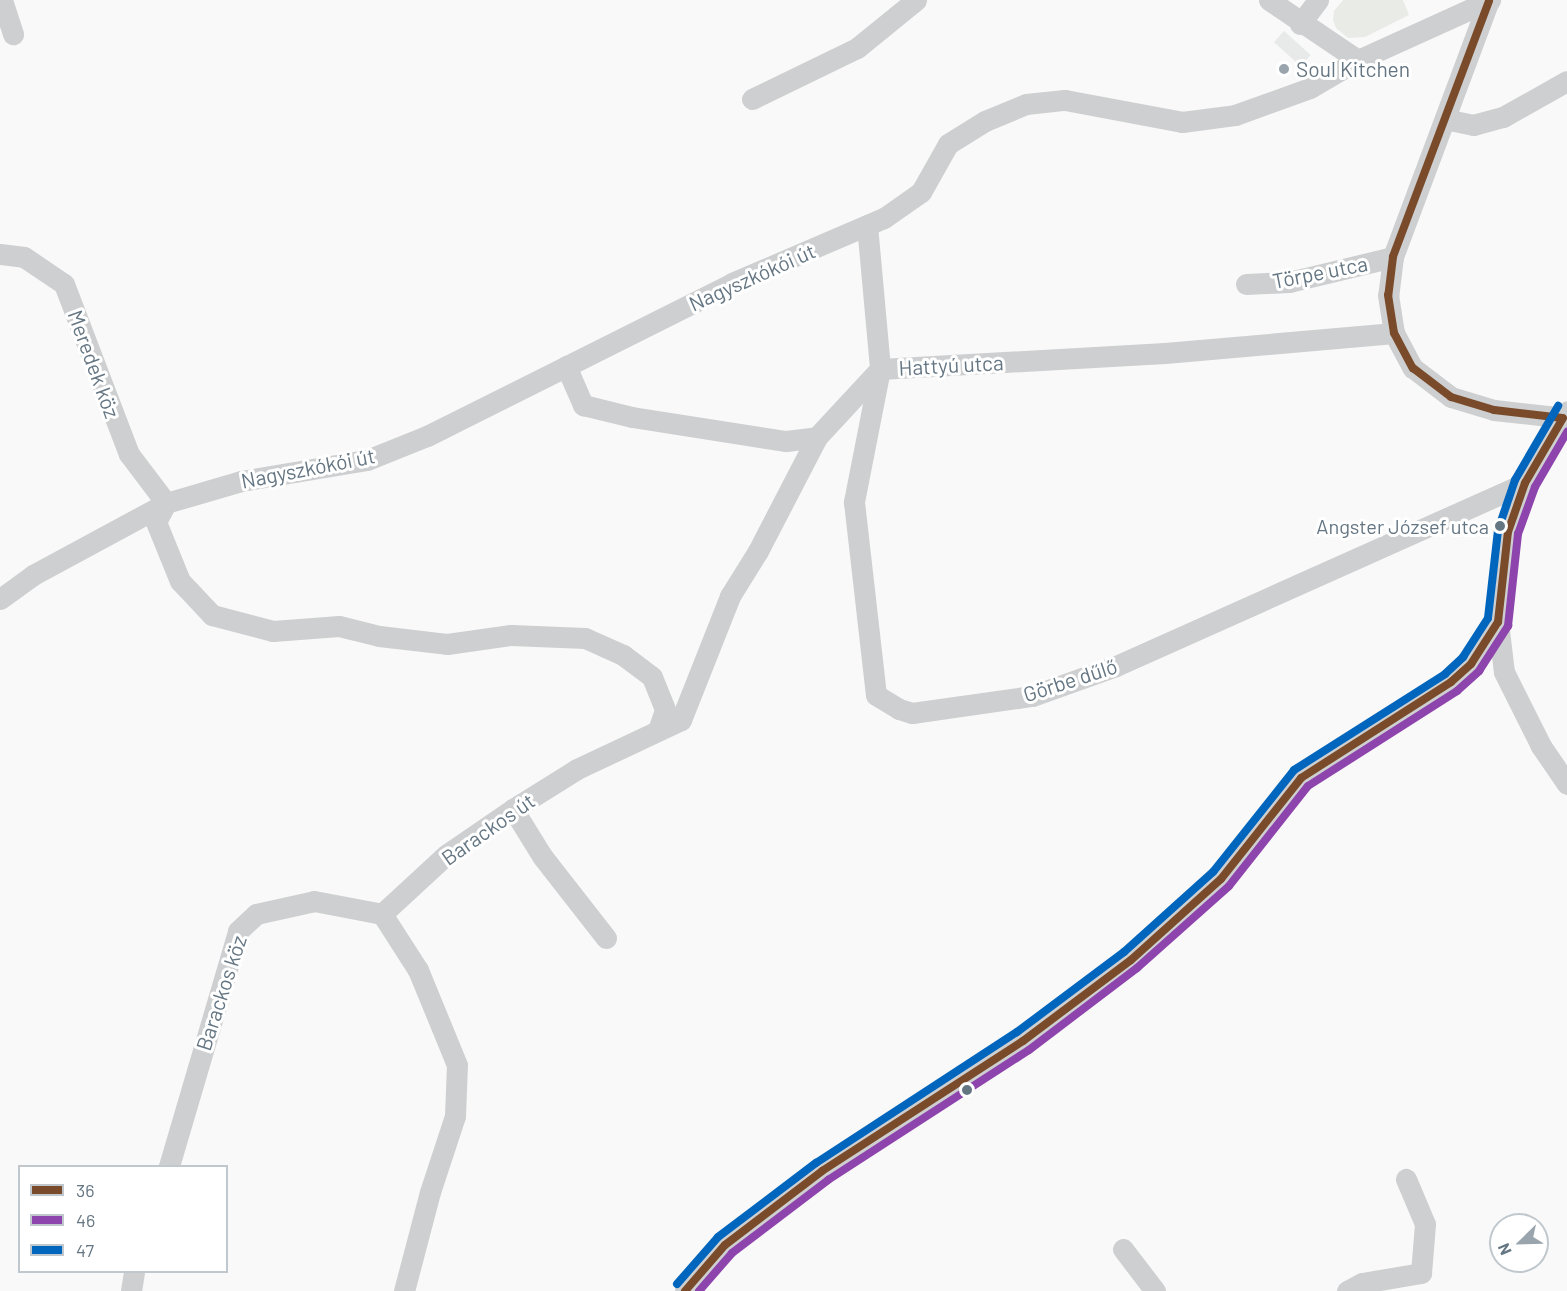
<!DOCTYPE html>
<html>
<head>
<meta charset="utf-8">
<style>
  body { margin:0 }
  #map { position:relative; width:1567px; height:1291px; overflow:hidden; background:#f9f9f9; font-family:Barlow,sans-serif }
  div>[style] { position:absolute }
  .built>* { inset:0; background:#e8e9e9; transform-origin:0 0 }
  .green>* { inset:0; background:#e8ebe6 }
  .minor>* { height:21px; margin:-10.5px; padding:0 10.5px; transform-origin:10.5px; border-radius:10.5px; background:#cecfd0 }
  .bus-1>* { height:8px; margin:-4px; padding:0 4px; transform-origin:4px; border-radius:4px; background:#7a4b2a }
  .bus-2>* { height:8px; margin:-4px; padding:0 4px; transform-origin:4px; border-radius:4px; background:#8e44ad }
  .bus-3>* { height:8px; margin:-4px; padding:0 4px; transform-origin:4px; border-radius:4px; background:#0065bd }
  .dots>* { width:16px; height:16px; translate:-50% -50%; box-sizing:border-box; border:3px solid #fff; border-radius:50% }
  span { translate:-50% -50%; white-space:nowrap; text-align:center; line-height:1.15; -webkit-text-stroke:6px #fff; paint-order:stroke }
  .bus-label { font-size:20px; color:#657683 }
  .right { translate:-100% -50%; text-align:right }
  .poi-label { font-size:21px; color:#657683 }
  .left { translate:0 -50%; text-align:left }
  .street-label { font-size:21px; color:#657683 }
  .legend { position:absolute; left:18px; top:1165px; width:210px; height:108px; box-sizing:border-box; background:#fff; border:2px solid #c1c8cd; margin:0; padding:8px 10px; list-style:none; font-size:18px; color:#657683 }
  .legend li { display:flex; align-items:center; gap:12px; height:30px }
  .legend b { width:30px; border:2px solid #c1c8cd }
  .north { position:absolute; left:1489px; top:1213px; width:60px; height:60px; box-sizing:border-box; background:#fff; border:2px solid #c1c8cd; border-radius:50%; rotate:247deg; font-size:16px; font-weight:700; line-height:24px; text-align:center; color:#657683 }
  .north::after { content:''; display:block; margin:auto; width:21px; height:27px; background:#99a4ac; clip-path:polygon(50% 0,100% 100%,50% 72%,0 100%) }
</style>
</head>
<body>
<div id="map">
  <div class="built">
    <div style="left:1284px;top:31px;width:36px;height:15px;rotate:42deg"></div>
  </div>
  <div class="green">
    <div style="clip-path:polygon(1343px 0,1403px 0,1409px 15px,1365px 37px,1348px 38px,1336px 28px,1333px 20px,1334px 11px)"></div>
  </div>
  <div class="minor">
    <div style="left:2px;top:0;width:36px;rotate:72deg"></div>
    <div style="left:1269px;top:0;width:107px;rotate:34deg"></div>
    <div style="left:1489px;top:0;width:274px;rotate:110.5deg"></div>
    <div style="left:1393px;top:257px;width:38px;rotate:97deg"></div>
    <div style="left:1388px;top:295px;width:38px;rotate:81deg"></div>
    <div style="left:1394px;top:333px;width:40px;rotate:62deg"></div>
    <div style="left:1413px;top:368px;width:48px;rotate:37.3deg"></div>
    <div style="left:1451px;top:397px;width:45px;rotate:16.8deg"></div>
    <div style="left:1494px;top:410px;width:73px;rotate:6.3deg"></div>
    <div style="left:1300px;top:24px;width:30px;rotate:-53deg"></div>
    <div style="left:752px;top:99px;width:117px;rotate:-25.9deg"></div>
    <div style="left:857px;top:48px;width:76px;rotate:-39.1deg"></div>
    <div style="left:1445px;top:119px;width:29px;rotate:12deg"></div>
    <div style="left:1473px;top:125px;width:31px;rotate:-15deg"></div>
    <div style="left:1503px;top:117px;width:73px;rotate:-29.4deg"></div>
    <div style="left:867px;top:225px;width:145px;rotate:84.8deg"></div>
    <div style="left:880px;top:369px;width:136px;rotate:101.1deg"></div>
    <div style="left:854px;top:502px;width:194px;rotate:83.5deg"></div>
    <div style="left:876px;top:695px;width:27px;rotate:31deg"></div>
    <div style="left:899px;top:709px;width:14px;rotate:17deg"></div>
    <div style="left:912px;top:713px;width:121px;rotate:-8.1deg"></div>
    <div style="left:1032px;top:696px;width:89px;rotate:-19.7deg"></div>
    <div style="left:1116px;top:666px;width:448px;rotate:-24.1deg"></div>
    <div style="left:0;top:254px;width:24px;rotate:7deg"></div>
    <div style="left:24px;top:257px;width:48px;rotate:34deg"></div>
    <div style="left:64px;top:284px;width:182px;rotate:69.1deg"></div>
    <div style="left:129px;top:454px;width:61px;rotate:52.9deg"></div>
    <div style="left:166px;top:503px;width:21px;rotate:118deg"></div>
    <div style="left:156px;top:522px;width:64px;rotate:67.9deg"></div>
    <div style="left:180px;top:581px;width:47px;rotate:46.7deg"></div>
    <div style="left:212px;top:615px;width:63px;rotate:14.7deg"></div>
    <div style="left:273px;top:631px;width:66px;rotate:-4.3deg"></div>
    <div style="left:339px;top:626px;width:41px;rotate:14deg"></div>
    <div style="left:379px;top:636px;width:68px;rotate:6.7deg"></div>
    <div style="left:447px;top:644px;width:65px;rotate:-8deg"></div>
    <div style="left:511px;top:635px;width:74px;rotate:2.3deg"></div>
    <div style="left:585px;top:638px;width:42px;rotate:24.1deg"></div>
    <div style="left:623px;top:655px;width:36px;rotate:37deg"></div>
    <div style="left:652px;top:677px;width:35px;rotate:68deg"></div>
    <div style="left:665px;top:710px;width:18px;rotate:109deg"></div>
    <div style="left:1246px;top:284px;width:43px;rotate:-2.7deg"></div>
    <div style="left:1289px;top:282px;width:107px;rotate:-13.5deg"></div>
    <div style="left:566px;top:366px;width:43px;rotate:66.4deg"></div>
    <div style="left:583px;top:405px;width:50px;rotate:13.8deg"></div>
    <div style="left:632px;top:417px;width:156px;rotate:8.9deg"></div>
    <div style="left:786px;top:441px;width:31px;rotate:-7deg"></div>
    <div style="left:817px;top:437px;width:93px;rotate:-47.2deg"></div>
    <div style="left:880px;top:369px;width:285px;rotate:-3.2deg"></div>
    <div style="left:1165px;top:353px;width:230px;rotate:-5deg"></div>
    <div style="left:0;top:599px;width:41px;rotate:-36deg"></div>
    <div style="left:33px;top:575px;width:151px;rotate:-28.4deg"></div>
    <div style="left:166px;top:503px;width:78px;rotate:-16.3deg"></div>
    <div style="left:241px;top:481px;width:128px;rotate:-9.5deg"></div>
    <div style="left:367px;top:460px;width:65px;rotate:-21.8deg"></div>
    <div style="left:427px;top:436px;width:341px;rotate:-26.6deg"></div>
    <div style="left:732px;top:283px;width:165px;rotate:-23.2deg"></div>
    <div style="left:884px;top:218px;width:45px;rotate:-35.1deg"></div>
    <div style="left:921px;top:192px;width:55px;rotate:-60.6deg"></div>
    <div style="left:948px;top:144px;width:44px;rotate:-31.9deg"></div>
    <div style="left:985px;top:121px;width:44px;rotate:-22.5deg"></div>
    <div style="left:1026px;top:104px;width:39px;rotate:-6deg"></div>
    <div style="left:1065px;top:100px;width:119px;rotate:10.6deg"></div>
    <div style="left:1182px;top:122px;width:53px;rotate:-7.5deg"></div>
    <div style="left:1235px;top:115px;width:80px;rotate:-19.8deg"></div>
    <div style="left:1310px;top:88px;width:56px;rotate:-30.3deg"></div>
    <div style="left:1358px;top:60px;width:145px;rotate:-24.4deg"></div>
    <div style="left:1498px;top:622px;width:50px;rotate:83.2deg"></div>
    <div style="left:1504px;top:672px;width:83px;rotate:63.4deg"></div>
    <div style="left:1541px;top:746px;width:46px;rotate:55.6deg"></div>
    <div style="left:513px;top:809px;width:55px;rotate:58.3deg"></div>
    <div style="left:542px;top:856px;width:104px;rotate:52deg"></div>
    <div style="left:169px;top:1166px;width:245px;rotate:-73.6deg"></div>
    <div style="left:238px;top:931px;width:25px;rotate:-43deg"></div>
    <div style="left:256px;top:914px;width:59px;rotate:-12.6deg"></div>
    <div style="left:314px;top:901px;width:69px;rotate:10.8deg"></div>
    <div style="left:1123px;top:1249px;width:53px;rotate:52.7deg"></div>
    <div style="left:131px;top:1291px;width:19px;rotate:-81deg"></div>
    <div style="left:404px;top:1291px;width:102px;rotate:-75.3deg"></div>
    <div style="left:430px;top:1192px;width:80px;rotate:-71.8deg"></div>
    <div style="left:455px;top:1116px;width:51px;rotate:-87.8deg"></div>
    <div style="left:457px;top:1065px;width:103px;rotate:-112.3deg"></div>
    <div style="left:418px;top:970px;width:67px;rotate:-122.7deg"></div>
    <div style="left:382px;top:914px;width:87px;rotate:-42.7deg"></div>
    <div style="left:446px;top:855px;width:81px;rotate:-34.5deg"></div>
    <div style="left:513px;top:809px;width:75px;rotate:-32deg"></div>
    <div style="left:577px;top:769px;width:115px;rotate:-25.2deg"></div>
    <div style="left:681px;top:720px;width:133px;rotate:-68.4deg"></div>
    <div style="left:730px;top:596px;width:53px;rotate:-58.1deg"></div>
    <div style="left:758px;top:551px;width:128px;rotate:-62.6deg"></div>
    <div style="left:685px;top:1291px;width:61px;rotate:-49deg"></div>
    <div style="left:725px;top:1245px;width:122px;rotate:-37.3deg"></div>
    <div style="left:822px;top:1171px;width:239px;rotate:-32.9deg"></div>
    <div style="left:1023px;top:1041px;width:135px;rotate:-36.9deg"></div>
    <div style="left:1131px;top:960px;width:121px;rotate:-42deg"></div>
    <div style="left:1221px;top:879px;width:129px;rotate:-51.6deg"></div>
    <div style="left:1301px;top:778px;width:178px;rotate:-32.6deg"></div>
    <div style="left:1451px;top:682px;width:27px;rotate:-42deg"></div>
    <div style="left:1471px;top:664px;width:50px;rotate:-57.3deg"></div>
    <div style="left:1498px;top:622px;width:91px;rotate:-83.7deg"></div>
    <div style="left:1508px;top:532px;width:52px;rotate:-70.9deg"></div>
    <div style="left:1525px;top:483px;width:83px;rotate:-59.7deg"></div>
    <div style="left:1347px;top:1291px;width:17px;rotate:-28deg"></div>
    <div style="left:1362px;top:1283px;width:60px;rotate:-9.6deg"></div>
    <div style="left:1421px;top:1273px;width:49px;rotate:-85.3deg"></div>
    <div style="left:1425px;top:1224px;width:49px;rotate:-112.9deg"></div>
  </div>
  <div class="bus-1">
    <div style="left:1489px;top:1px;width:273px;rotate:110.6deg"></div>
    <div style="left:1393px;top:257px;width:38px;rotate:97deg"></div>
    <div style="left:1388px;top:295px;width:38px;rotate:81deg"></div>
    <div style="left:1394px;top:333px;width:40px;rotate:62deg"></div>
    <div style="left:1413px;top:368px;width:48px;rotate:37.3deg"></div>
    <div style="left:1451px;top:397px;width:45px;rotate:16.8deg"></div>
    <div style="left:1494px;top:410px;width:69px;rotate:6.6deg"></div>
    <div style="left:685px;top:1291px;width:61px;rotate:-49deg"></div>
    <div style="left:725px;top:1245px;width:122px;rotate:-37.3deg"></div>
    <div style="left:822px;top:1171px;width:239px;rotate:-32.9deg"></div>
    <div style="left:1023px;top:1041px;width:135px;rotate:-36.9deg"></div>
    <div style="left:1131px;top:960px;width:121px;rotate:-42deg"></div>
    <div style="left:1221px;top:879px;width:129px;rotate:-51.6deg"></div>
    <div style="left:1301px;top:778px;width:178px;rotate:-32.6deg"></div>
    <div style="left:1451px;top:682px;width:27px;rotate:-42deg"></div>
    <div style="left:1471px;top:664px;width:50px;rotate:-57.3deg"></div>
    <div style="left:1498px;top:622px;width:91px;rotate:-83.7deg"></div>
    <div style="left:1508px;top:532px;width:52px;rotate:-70.9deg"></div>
    <div style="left:1525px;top:483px;width:75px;rotate:-59.7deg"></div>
  </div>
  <div class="bus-2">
    <div style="left:699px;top:1291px;width:50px;rotate:-49deg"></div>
    <div style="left:732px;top:1253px;width:121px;rotate:-37.2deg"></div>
    <div style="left:828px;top:1180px;width:239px;rotate:-32.9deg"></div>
    <div style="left:1029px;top:1050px;width:136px;rotate:-37.2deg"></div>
    <div style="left:1137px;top:968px;width:123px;rotate:-41.7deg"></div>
    <div style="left:1229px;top:886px;width:127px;rotate:-51.7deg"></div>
    <div style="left:1308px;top:786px;width:177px;rotate:-32.5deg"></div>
    <div style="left:1457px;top:691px;width:30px;rotate:-42deg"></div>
    <div style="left:1479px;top:671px;width:54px;rotate:-57.2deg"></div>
    <div style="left:1508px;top:626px;width:93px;rotate:-83.8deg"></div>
    <div style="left:1518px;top:534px;width:50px;rotate:-70.1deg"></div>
    <div style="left:1535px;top:487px;width:64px;rotate:-59.8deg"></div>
  </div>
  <div class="bus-3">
    <div style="left:677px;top:1284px;width:62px;rotate:-48.9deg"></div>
    <div style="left:718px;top:1237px;width:123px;rotate:-37.1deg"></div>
    <div style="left:816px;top:1163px;width:240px;rotate:-33.1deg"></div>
    <div style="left:1017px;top:1032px;width:134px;rotate:-36.8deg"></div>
    <div style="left:1124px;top:952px;width:120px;rotate:-42deg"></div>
    <div style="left:1213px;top:872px;width:130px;rotate:-51.5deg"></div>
    <div style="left:1294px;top:770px;width:179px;rotate:-32.4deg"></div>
    <div style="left:1445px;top:674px;width:25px;rotate:-43deg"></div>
    <div style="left:1463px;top:657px;width:46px;rotate:-57.3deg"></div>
    <div style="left:1488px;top:618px;width:89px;rotate:-83.5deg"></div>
    <div style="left:1498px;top:530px;width:53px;rotate:-71.2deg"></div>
    <div style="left:1515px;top:480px;width:86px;rotate:-59.8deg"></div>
  </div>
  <div class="dots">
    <div style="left:1284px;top:69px;background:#99a4ac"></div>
    <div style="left:1500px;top:526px;background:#657683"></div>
    <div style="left:967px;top:1090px;background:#657683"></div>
  </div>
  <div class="bus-label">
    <span class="right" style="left:1489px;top:526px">Angster József utca</span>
  </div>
  <div class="poi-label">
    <span class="left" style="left:1296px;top:69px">Soul Kitchen</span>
  </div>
  <div class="street-label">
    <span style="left:1320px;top:272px;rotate:-11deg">Törpe utca</span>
    <span style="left:752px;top:277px;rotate:-24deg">Nagyszkókói út</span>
    <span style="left:94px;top:364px;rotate:70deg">Meredek köz</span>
    <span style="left:951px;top:365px;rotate:-3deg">Hattyú utca</span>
    <span style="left:308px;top:468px;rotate:-11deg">Nagyszkókói út</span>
    <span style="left:1070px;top:680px;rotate:-18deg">Görbe dűlő</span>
    <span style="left:488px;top:829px;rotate:-35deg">Barackos út</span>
    <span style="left:221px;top:993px;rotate:-72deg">Barackos köz</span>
  </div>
  <ul class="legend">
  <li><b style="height:8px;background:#7a4b2a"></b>36</li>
  <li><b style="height:8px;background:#8e44ad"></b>46</li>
  <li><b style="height:8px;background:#0065bd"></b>47</li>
  </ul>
  <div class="north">N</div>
</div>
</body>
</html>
